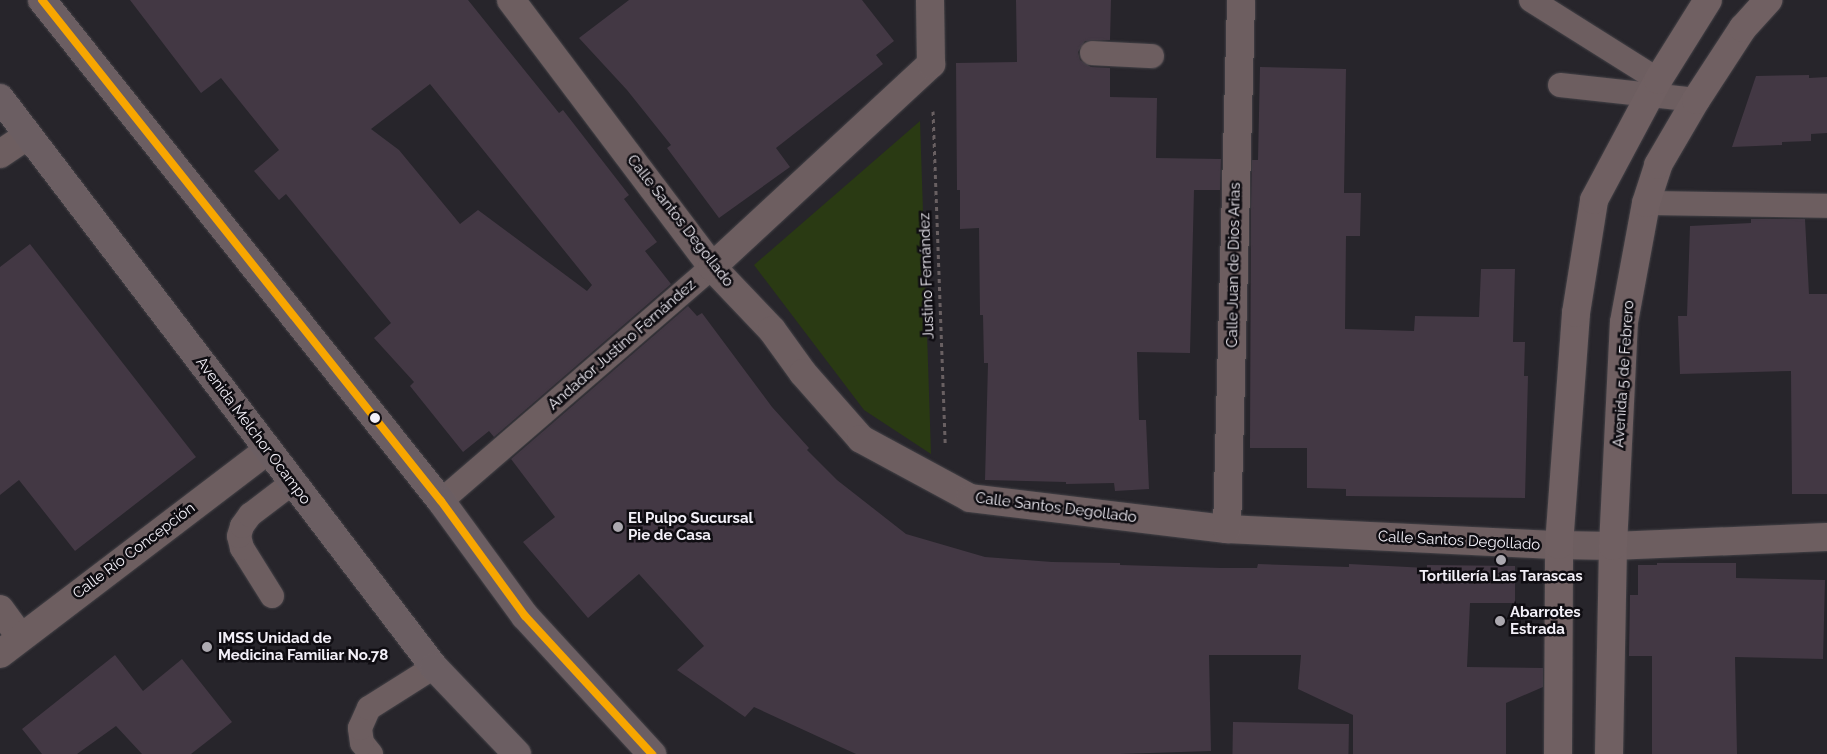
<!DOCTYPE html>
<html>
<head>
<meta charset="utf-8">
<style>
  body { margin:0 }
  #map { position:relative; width:1827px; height:754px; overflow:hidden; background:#27252b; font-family:Raleway,sans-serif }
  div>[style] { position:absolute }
  .green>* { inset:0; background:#2a3a13 }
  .building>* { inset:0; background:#433844; transform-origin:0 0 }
  .path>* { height:3px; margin-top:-1.5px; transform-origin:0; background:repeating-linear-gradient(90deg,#696062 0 4px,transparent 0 8px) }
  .roads { filter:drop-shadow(0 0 1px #444247) drop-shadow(0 0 1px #444247) }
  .lane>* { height:24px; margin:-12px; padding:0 12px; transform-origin:12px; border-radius:12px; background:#6d5e60 }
  .street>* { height:28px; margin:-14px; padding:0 14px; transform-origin:14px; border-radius:14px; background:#6d5e60 }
  .secondary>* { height:28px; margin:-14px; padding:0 14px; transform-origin:14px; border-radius:14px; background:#706062 }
  .primary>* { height:28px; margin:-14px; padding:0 14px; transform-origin:14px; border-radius:14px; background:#6b5e62 }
  .bus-1>* { height:8px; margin:-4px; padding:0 4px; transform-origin:4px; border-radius:4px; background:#f7a600 }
  .dots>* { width:14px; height:14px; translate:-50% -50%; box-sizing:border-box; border:2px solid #0f0d12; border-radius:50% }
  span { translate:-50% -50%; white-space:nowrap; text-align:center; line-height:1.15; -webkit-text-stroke:5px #0f0d12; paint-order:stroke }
  .street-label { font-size:15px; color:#f3f0f8 }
  .poi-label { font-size:15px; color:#f3f0f8; font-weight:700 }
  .left { translate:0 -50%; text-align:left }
</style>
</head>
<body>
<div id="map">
  <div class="green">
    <div style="clip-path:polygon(920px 121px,931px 454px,864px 410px,754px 265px)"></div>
  </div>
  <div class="building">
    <div style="clip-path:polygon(evenodd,130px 0,468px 0,559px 113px,563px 110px,629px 195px,624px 199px,657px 242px,645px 251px,671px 284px,494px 437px,489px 431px,463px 452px,410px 386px,414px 382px,374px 338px,391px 323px,286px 194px,279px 200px,254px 171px,279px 150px,221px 78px,201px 93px,130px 0,430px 84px,592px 285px,587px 291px,478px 210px,460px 224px,399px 150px,371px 129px,430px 84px)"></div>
    <div style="clip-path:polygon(629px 0,862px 0,894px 41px,876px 55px,883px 64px,776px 148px,790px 167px,719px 218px,667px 148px,671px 145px,627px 90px,579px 38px)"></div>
    <div style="clip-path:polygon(1016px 0,1111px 0,1110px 40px,1085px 41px,1078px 52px,1080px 60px,1091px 67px,1110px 68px,1110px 97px,1157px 98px,1156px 158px,1221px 159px,1220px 190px,1194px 190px,1190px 353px,1137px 352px,1139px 420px,1146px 420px,1149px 489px,1115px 491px,1114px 483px,1066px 484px,1066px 482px,985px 480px,988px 363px,984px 363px,983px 315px,980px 315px,979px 228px,960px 229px,960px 190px,957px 190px,956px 63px,1017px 62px)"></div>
    <div style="clip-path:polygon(1260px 67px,1346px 69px,1344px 193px,1361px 193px,1360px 236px,1346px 236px,1345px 329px,1414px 331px,1415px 316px,1479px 317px,1481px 269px,1515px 269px,1513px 342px,1525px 342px,1524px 376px,1528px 376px,1525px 498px,1346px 496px,1346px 489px,1307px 488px,1307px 448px,1250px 448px,1251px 211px,1252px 160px,1258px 160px)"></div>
    <div style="clip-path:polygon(1809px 75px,1809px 78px,1827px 77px,1827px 133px,1811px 134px,1811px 141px,1782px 142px,1782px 145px,1732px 147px,1756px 76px)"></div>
    <div style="clip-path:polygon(1751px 219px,1805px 219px,1809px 294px,1827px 294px,1827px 494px,1792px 494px,1791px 371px,1680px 374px,1678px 316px,1687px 316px,1690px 226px,1751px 223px)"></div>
    <div style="clip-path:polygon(30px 244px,196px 457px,75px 551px,19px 480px,0 495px,0 267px)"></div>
    <div style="clip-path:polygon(688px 306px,697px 316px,702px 313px,772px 407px,809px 448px,807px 450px,837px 480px,906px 534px,985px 557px,1052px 562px,1120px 563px,1120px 565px,1221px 568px,1257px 568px,1258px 564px,1349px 567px,1349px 564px,1427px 568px,1427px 565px,1515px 566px,1515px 603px,1470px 603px,1467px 667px,1543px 668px,1543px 687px,1506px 703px,1506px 754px,1353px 754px,1353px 715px,1298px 689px,1301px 655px,1209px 655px,1211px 751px,1120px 754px,856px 754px,754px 707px,745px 717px,677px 670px,704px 646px,639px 574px,588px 618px,523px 542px,555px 517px,511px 459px)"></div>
    <div style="clip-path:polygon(1657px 563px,1736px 563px,1736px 578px,1825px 580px,1823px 659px,1735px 657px,1737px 754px,1652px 754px,1652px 656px,1629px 656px,1630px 595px,1638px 595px,1638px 565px,1657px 565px)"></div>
    <div style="clip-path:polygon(115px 655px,143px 691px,182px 659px,232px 722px,191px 754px,142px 754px,116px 726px,77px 754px,42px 754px,22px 729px)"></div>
    <div style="left:1233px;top:722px;width:116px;height:32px;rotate:1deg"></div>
  </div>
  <div class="path">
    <div style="left:933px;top:111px;width:333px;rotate:87.9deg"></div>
  </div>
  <div class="roads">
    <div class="lane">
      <div style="left:1531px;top:0;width:150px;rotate:32.2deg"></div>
      <div style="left:1092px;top:53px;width:60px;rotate:2.9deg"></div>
      <div style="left:1560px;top:85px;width:137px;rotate:6.3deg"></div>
      <div style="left:1646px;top:203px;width:181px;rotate:0.9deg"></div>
      <div style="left:441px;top:501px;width:358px;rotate:-40.8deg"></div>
      <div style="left:272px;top:596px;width:57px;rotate:-122deg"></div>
      <div style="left:242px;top:548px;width:12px;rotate:-104deg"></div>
      <div style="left:239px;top:536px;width:10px;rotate:-73deg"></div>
      <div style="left:242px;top:526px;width:14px;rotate:-54deg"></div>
      <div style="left:250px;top:515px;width:53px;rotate:-37.3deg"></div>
      <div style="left:371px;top:754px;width:14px;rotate:-129deg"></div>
      <div style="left:362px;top:743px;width:15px;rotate:-98deg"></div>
      <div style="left:360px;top:728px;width:22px;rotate:-66deg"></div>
      <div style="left:369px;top:708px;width:77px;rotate:-32.2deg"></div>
    </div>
    <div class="street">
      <div style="left:511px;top:0;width:334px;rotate:53deg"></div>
      <div style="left:712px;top:267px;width:87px;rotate:46.4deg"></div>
      <div style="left:772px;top:330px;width:53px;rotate:54.2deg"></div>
      <div style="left:803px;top:373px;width:88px;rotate:48.7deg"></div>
      <div style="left:861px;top:439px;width:124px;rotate:28.4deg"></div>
      <div style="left:970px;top:498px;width:259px;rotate:6.9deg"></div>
      <div style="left:1227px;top:529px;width:332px;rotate:2.8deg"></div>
      <div style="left:1559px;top:545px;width:54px;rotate:1.1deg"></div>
      <div style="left:1613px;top:546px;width:214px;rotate:-2.4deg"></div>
      <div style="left:0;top:154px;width:32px;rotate:-34deg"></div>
      <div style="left:712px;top:267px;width:299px;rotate:-42.8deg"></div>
      <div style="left:931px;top:64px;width:64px;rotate:-90.9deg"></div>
      <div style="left:1227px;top:529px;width:529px;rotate:-88.48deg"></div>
      <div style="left:0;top:609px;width:34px;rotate:54deg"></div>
      <div style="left:0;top:654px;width:337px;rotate:-37.3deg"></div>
    </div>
    <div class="secondary">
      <div style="left:1558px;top:754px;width:209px;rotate:-89.7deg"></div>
      <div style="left:1559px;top:545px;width:233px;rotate:-85.8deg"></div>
      <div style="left:1576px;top:313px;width:114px;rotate:-80.9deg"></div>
      <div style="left:1594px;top:200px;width:136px;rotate:-61.9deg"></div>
      <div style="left:1658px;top:80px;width:94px;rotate:-58deg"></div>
      <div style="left:1609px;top:754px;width:208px;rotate:-88.9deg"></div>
      <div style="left:1613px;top:546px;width:224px;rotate:-87.2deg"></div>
      <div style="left:1624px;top:322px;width:121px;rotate:-79.5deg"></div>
      <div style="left:1646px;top:203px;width:40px;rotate:-72deg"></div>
      <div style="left:1658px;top:165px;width:75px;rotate:-59.7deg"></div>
      <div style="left:1696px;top:100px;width:86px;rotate:-56.9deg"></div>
      <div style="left:1743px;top:28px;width:38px;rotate:-48deg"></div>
    </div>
    <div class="primary">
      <div style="left:42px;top:0;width:640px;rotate:51.47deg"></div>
      <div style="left:441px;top:501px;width:142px;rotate:53.9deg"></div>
      <div style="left:525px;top:616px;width:188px;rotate:47.4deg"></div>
      <div style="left:0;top:98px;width:716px;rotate:52.67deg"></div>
      <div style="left:434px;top:667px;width:120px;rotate:46.3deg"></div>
    </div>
  </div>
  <div class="bus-1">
    <div style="left:42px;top:0;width:640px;rotate:51.47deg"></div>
    <div style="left:441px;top:501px;width:142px;rotate:53.9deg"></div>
    <div style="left:525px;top:616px;width:188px;rotate:47.4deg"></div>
  </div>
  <div class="dots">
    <div style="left:375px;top:418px;background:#f3f0f8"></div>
    <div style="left:618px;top:527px;background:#aca9b0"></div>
    <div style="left:1501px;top:560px;background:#aca9b0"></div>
    <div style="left:1500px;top:621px;background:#aca9b0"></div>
    <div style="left:207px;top:647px;background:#aca9b0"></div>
  </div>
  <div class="street-label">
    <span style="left:680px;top:221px;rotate:52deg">Calle Santos Degollado</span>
    <span style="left:1234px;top:265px;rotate:-89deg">Calle Juan de Dios Arias</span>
    <span style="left:927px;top:276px;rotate:-92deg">Justino Fernández</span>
    <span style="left:622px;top:345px;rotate:-41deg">Andador Justino Fernández</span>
    <span style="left:1624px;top:374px;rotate:-86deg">Avenida 5 de Febrero</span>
    <span style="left:253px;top:431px;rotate:53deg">Avenida Melchor Ocampo</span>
    <span style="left:1056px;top:508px;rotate:7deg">Calle Santos Degollado</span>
    <span style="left:1459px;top:541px;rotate:3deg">Calle Santos Degollado</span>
    <span style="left:134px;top:551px;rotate:-37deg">Calle Río Concepción</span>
  </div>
  <div class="poi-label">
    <span class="left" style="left:628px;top:527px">El Pulpo Sucursal<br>Pie de Casa</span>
    <span style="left:1501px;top:577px">Tortillería Las Tarascas</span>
    <span class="left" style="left:1510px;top:621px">Abarrotes<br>Estrada</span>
    <span class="left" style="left:218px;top:647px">IMSS Unidad de<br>Medicina Familiar No.78</span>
  </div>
</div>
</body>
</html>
